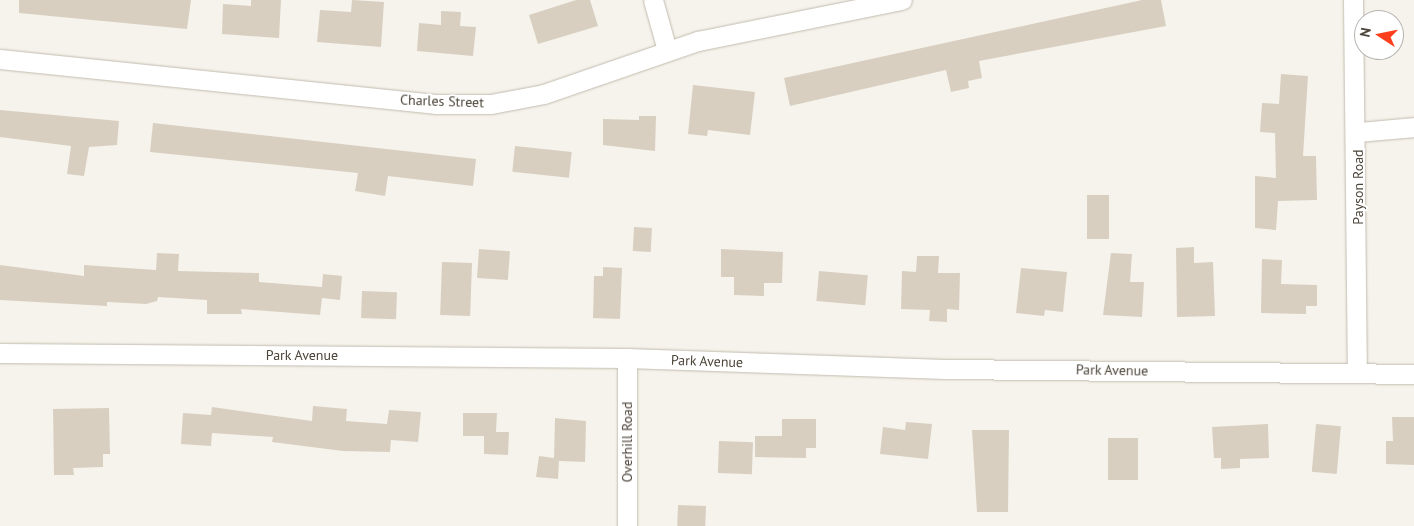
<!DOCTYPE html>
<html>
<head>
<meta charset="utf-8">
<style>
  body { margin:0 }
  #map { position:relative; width:1414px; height:526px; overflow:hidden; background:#f6f3ec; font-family:"PT Sans",sans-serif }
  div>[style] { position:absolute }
  .building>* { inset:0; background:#d8cfc1; transform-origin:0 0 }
  .roads { filter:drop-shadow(0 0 1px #c2bbae) drop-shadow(0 0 1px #c2bbae) }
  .street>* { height:19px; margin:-9.5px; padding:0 9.5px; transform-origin:9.5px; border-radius:9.5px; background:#fff }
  span { translate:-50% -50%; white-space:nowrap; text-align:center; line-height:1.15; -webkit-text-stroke:4px #fff; paint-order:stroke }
  .street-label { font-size:14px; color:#4b4439 }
  .north { position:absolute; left:1354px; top:10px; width:50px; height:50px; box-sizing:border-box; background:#fff; border:1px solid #b7b4b0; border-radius:50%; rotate:281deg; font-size:14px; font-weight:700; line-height:20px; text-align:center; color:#4b4439 }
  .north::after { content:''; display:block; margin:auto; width:18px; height:22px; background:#fc3f1d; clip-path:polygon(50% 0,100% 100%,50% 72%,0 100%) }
</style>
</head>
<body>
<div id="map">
  <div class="building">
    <div style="clip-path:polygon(19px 0,191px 0,187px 29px,19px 13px)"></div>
    <div style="clip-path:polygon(251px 0,281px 0,279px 38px,222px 34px,223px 4px,251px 6px)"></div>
    <div style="clip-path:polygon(352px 0,384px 2px,381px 47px,317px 42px,320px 10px,351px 12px)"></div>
    <div style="clip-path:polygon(576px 0,590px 0,598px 26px,538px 44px,529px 15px)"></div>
    <div style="clip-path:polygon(1142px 0,1161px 0,1166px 26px,979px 61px,982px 78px,968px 81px,969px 88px,951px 92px,946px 70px,790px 106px,784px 78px)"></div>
    <div style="clip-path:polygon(441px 11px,461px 12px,460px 26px,476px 27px,473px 56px,417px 51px,419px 23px,441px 25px)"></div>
    <div style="clip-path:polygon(1281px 74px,1308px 76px,1303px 156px,1316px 156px,1317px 200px,1278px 201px,1276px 230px,1255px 228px,1255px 176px,1276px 178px,1275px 133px,1260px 132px,1262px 103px,1279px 104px)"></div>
    <div style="clip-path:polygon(693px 85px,755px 92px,750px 135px,708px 130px,707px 136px,688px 134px)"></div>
    <div style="clip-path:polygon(0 110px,119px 121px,117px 145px,89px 147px,84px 176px,67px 174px,71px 146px,0 137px)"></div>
    <div style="clip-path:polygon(639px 116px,656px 116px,655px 151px,603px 145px,603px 119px,639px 120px)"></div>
    <div style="clip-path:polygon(153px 123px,476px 159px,473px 186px,388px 176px,385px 196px,355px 191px,358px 173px,150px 152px)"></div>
    <div style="left:515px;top:146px;width:57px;height:26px;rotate:6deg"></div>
    <div style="left:1087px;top:195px;width:22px;height:44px"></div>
    <div style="left:634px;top:227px;width:18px;height:24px;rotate:3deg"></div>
    <div style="clip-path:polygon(1194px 247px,1194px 263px,1213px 262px,1215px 316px,1177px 317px,1176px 248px)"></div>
    <div style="left:479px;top:249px;width:31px;height:29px;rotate:4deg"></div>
    <div style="clip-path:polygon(721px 249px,783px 252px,782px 283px,764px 283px,764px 296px,734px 295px,734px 277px,721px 277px)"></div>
    <div style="clip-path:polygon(157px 253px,179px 254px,178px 271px,259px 273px,259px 282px,322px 287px,323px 274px,342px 276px,340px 300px,322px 298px,320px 315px,241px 309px,242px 314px,207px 314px,207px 300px,158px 297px,157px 301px,146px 304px,107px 302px,107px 306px,0 300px,0 265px,84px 276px,84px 265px,156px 270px)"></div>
    <div style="clip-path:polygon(1111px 253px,1132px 254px,1130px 282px,1144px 282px,1142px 317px,1103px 315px)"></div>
    <div style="clip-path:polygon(917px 256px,939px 256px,938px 273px,960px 273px,959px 310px,947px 309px,947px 322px,929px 321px,930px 310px,901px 309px,902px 271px,916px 272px)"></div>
    <div style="clip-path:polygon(1262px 259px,1282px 260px,1281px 284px,1317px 285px,1317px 306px,1306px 306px,1306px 314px,1261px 313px)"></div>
    <div style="left:442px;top:262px;width:30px;height:53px;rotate:2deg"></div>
    <div style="clip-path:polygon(603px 267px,622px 268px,620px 319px,593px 318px,594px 276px,603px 276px)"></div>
    <div style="clip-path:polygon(1021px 268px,1067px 272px,1063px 312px,1045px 310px,1044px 316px,1016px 313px)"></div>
    <div style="left:819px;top:271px;width:49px;height:30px;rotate:5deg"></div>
    <div style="left:362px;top:291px;width:35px;height:27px;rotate:2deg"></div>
    <div style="clip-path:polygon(313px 406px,347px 409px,346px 421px,387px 424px,389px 410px,421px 412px,418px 442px,391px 440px,390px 452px,343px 451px,272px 442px,273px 437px,212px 433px,211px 446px,181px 444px,183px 413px,211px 415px,212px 407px,312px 421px)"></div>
    <div style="clip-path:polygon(109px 408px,110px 454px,103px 454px,103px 467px,73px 468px,74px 475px,54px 475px,53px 409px)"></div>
    <div style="clip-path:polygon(463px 413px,497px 413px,496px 432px,509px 432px,508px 455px,484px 454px,484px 436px,463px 436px)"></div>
    <div style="clip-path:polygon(1392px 417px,1414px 417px,1414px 465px,1386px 464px,1386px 441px,1393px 441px)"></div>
    <div style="clip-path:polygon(555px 418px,586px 421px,585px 462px,559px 461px,558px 479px,536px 477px,539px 456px,554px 458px)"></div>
    <div style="clip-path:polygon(782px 419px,816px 419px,816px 448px,806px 448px,806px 458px,755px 457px,755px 436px,782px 436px)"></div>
    <div style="clip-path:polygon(906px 422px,932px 424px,928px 459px,880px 454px,883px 427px,905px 430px)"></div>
    <div style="clip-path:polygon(1268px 424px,1269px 458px,1240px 459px,1240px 468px,1221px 469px,1221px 458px,1214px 458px,1212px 427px)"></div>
    <div style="left:1316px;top:424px;width:25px;height:48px;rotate:5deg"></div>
    <div style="clip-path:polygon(972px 430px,1009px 430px,1008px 512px,977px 512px)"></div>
    <div style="left:1138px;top:438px;width:42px;height:30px;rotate:90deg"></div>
    <div style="left:719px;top:441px;width:34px;height:32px;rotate:2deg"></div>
    <div style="left:678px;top:505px;width:28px;height:21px;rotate:2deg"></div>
  </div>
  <div class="roads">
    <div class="street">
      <div style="left:653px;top:0;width:52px;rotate:74.4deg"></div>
      <div style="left:1353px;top:0;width:373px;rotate:89.4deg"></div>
      <div style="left:0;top:59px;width:437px;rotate:5.9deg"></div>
      <div style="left:435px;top:104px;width:56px"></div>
      <div style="left:491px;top:104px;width:54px;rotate:-10.7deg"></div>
      <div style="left:544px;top:94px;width:163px;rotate:-19deg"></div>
      <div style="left:698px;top:41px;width:208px;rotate:-11.4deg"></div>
      <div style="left:1358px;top:132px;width:56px;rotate:-5.1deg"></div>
      <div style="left:0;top:353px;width:627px;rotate:0.46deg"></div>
      <div style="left:627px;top:358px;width:318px;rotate:2deg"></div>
      <div style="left:945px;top:369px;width:469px;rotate:0.6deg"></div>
      <div style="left:627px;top:358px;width:168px;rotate:90deg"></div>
    </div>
  </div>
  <div class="street-label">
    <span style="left:442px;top:101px;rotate:2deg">Charles Street</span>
    <span style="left:1358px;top:187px;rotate:-90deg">Payson Road</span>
    <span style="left:302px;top:355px">Park Avenue</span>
    <span style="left:707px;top:361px;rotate:2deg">Park Avenue</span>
    <span style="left:1112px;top:370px;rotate:1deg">Park Avenue</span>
    <span style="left:627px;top:442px;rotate:-90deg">Overhill Road</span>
  </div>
  <div class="north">N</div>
</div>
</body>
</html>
